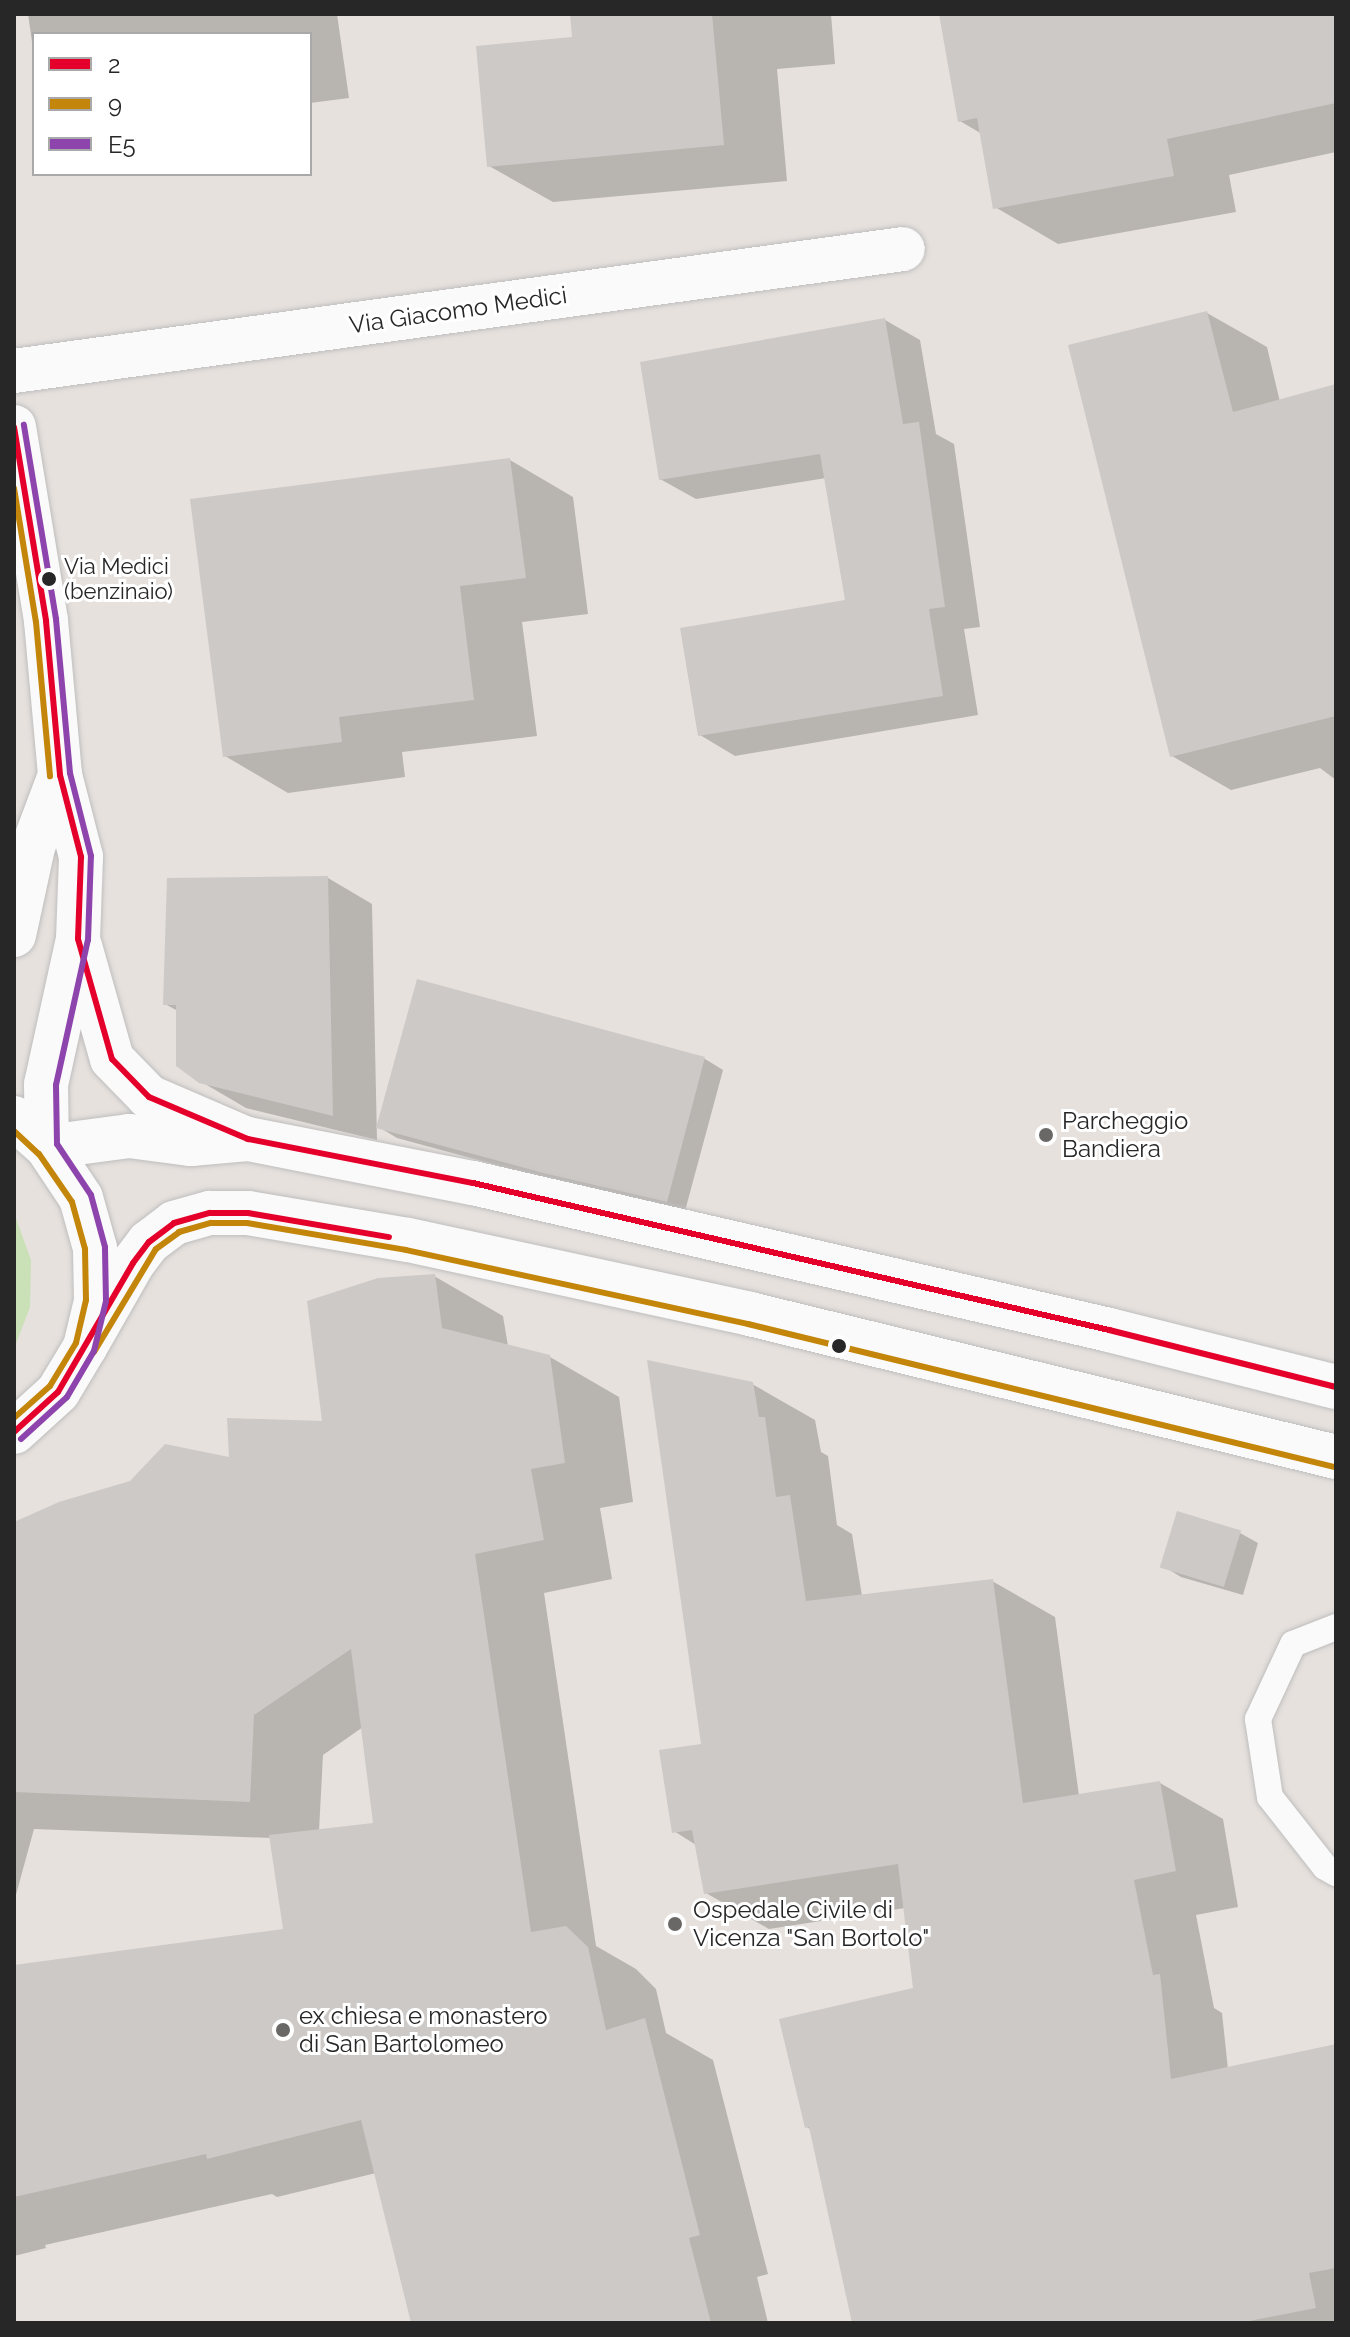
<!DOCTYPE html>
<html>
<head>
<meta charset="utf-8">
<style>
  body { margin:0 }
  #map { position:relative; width:1350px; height:2337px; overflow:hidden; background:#e6e1dd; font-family:Raleway,sans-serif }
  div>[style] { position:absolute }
  .green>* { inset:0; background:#cae0b6 }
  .shadow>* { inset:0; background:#0003 }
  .building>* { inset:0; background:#cdc9c6; transform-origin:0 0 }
  .roads { filter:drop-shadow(0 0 2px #bfbebe) drop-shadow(0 0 2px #bfbebe) }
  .service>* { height:26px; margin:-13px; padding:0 13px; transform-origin:13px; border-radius:13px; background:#fbfafa }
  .minor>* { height:44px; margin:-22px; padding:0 22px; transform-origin:22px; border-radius:22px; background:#fbfafa }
  .secondary>* { height:44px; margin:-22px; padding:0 22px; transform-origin:22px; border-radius:22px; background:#fbfafa }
  .bus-1>* { height:6px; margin:-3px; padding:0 3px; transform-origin:3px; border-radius:3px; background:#e4002b }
  .bus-2>* { height:6px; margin:-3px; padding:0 3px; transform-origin:3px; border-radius:3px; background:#c3860a }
  .bus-3>* { height:6px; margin:-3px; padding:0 3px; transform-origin:3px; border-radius:3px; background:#8e44ad }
  .dots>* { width:22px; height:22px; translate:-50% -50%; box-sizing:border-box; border:4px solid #fff; border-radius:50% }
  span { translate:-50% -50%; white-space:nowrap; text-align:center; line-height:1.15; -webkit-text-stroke:6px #fff; paint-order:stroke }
  .bus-label { font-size:22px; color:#272727 }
  .left { translate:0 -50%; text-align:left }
  .street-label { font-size:24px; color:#272727 }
  .poi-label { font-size:24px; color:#272727 }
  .frame { position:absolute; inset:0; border:16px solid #272727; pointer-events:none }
  .legend { position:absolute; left:32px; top:32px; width:280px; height:144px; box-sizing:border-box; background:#fff; border:2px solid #a9a9a9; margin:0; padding:10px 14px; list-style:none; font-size:24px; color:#272727 }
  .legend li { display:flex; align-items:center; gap:16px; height:40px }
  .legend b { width:40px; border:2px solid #a9a9a9 }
</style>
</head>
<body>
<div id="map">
  <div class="green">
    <div style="clip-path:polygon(14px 1213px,31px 1260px,30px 1307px,14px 1349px)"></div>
  </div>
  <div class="shadow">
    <div style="clip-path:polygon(28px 14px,337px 14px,349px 98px,310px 103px,310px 34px,34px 34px,34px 56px)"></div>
    <div style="clip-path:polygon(572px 14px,831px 14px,835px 64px,777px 69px,787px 181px,553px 202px,489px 166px,574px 39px)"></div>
    <div style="clip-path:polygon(941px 14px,1336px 14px,1336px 152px,1229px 175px,1236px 212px,1058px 244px,995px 207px,982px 134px,960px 121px)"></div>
    <div style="clip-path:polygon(1207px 313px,1267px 347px,1280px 402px,1336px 388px,1336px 780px,1320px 768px,1231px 790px,1172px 756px)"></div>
    <div style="clip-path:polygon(885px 320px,920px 340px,936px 434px,954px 444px,980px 627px,964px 629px,978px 715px,735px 756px,700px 735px,847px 601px,826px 478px,696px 499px,660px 479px)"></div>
    <div style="clip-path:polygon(510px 460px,573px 497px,588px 614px,522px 622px,537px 736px,402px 752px,405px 777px,288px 793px,225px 756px)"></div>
    <div style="clip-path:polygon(328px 878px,372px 904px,377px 1140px,246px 1108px,200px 1081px,178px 1011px,165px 1004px)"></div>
    <div style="clip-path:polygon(418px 981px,705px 1059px,723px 1070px,685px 1211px,563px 1183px,397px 1138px,379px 1127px)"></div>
    <div style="clip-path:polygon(evenodd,434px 1276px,503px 1316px,508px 1346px,550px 1357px,619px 1397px,633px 1502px,600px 1508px,612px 1579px,544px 1593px,596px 1946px,636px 1969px,656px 1989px,666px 2033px,713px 2060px,768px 2274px,757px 2277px,768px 2323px,413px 2323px,376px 2173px,277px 2197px,272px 2194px,45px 2245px,46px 2248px,14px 2256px,14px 1967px,285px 1930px,271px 1838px,34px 1829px,14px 1902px,14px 1524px,231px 1459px,324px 1423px,434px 1276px,363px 1727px,375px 1825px,319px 1831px,323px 1755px,363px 1727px)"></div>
    <div style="clip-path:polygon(752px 1384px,815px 1420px,821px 1452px,828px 1456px,837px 1525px,852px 1534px,862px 1596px,992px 1581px,1055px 1617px,1079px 1796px,1160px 1783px,1223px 1819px,1238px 1907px,1196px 1915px,1214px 2008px,1222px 2013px,1228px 2069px,1336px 2047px,1336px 2323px,854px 2323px,811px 2130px,807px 2127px,915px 1989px,905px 1908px,769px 1929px,706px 1893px,696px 1845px,674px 1831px,703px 1746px)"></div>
    <div style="clip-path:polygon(1240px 1533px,1258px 1543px,1243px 1595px,1181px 1577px,1163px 1566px)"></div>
  </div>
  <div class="building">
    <div style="clip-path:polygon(570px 14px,712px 14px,724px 145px,487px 167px,476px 46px,572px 37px)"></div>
    <div style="clip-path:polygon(939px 14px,1336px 14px,1336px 103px,1167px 139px,1174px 176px,993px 209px,977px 118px,958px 122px)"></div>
    <div style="clip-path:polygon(1207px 311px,1233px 412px,1336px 384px,1336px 716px,1170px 757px,1068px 345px)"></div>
    <div style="clip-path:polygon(885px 318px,903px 424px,919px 422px,945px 607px,929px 609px,943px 696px,698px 736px,680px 628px,845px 600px,820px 454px,659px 480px,640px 362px)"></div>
    <div style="clip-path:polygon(510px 458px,526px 578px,460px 586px,474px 700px,339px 717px,342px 742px,223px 757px,190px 499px)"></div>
    <div style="clip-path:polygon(328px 876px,333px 1116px,199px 1083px,176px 1066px,176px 1005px,163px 1005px,167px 878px)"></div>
    <div style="clip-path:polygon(417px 979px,705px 1057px,667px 1202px,543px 1173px,376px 1128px)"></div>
    <div style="clip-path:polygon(435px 1274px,442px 1328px,550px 1355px,565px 1463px,531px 1469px,544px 1540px,475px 1554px,531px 1932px,566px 1926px,588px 1947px,606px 2030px,645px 2018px,700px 2235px,689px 2238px,711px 2323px,411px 2323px,361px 2120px,207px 2159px,206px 2154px,14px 2197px,14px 1965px,283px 1929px,269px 1835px,373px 1823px,351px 1649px,254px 1715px,250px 1802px,14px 1792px,14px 1522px,59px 1502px,130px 1481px,165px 1444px,229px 1457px,227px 1418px,322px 1421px,307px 1301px,378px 1278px)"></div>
    <div style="clip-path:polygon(647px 1360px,753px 1382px,759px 1417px,765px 1417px,776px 1497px,790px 1495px,806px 1601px,993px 1579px,1023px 1803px,1160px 1781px,1176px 1871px,1134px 1880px,1153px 1975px,1160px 1974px,1171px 2079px,1336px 2044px,1336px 2268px,1309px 2273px,1316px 2308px,1239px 2323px,852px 2323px,809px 2127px,805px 2128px,779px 2019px,913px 1988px,898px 1864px,704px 1894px,692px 1830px,672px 1833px,659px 1750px,701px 1744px)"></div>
    <div style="left:1177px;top:1511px;width:67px;height:59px;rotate:17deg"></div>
  </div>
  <div class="roads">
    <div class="service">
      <div style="left:1336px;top:1627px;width:46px;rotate:158.4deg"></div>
      <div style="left:1293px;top:1644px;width:83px;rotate:115deg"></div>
      <div style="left:1258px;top:1719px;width:79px;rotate:81.3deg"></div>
      <div style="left:1270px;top:1797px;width:89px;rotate:51.8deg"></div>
      <div style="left:1325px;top:1867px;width:13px;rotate:29deg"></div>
    </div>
    <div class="minor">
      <div style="left:14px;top:371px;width:897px;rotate:-7.81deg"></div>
    </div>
    <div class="secondary">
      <div style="left:14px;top:427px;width:197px;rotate:80.6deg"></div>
      <div style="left:46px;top:621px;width:155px;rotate:84.8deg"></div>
      <div style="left:60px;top:775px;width:85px;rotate:75.6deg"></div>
      <div style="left:81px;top:857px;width:82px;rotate:92.1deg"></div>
      <div style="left:78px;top:939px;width:148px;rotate:102.4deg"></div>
      <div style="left:46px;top:1084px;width:63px;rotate:89.1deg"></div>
      <div style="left:14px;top:935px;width:90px;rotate:-77.8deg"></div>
      <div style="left:33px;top:847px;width:77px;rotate:-69.4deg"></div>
      <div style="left:80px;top:946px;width:117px;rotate:74.2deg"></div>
      <div style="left:112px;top:1059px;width:53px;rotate:45.8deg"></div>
      <div style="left:149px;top:1097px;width:101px;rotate:23.3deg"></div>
      <div style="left:14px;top:1118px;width:44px;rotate:41.3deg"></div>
      <div style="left:47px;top:1147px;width:61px;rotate:56.3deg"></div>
      <div style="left:81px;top:1198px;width:52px;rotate:74.4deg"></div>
      <div style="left:95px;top:1248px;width:53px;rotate:88.9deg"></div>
      <div style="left:96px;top:1301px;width:47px;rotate:103.4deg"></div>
      <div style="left:85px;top:1347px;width:52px;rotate:121deg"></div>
      <div style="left:58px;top:1392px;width:59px;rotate:137.7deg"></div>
      <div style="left:47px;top:1147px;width:83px;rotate:-7.6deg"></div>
      <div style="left:129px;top:1136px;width:63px;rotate:7.4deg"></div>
      <div style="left:191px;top:1144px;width:57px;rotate:-5deg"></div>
      <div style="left:248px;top:1139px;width:229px;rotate:11.1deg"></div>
      <div style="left:473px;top:1183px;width:653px;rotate:13.01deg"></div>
      <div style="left:1109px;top:1330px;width:234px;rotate:14.1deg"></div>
      <div style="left:85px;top:1347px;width:97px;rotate:-60.3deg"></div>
      <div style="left:133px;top:1263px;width:26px;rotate:-53deg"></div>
      <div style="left:149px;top:1242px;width:31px;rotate:-37deg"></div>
      <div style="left:174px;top:1223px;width:37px;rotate:-16deg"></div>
      <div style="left:210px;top:1213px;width:38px"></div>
      <div style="left:248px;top:1213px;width:162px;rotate:9.6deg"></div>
      <div style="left:408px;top:1240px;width:350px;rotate:12.2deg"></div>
      <div style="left:750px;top:1314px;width:603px;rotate:13.71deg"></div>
    </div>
  </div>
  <div class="bus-1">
    <div style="left:14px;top:427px;width:197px;rotate:80.6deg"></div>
    <div style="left:46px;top:621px;width:155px;rotate:84.8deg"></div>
    <div style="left:60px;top:775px;width:85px;rotate:75.6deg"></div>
    <div style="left:81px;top:857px;width:82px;rotate:92.1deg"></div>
    <div style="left:78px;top:939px;width:125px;rotate:74.2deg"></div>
    <div style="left:112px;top:1059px;width:53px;rotate:45.8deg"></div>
    <div style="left:149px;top:1097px;width:108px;rotate:23deg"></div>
    <div style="left:248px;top:1139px;width:229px;rotate:11.1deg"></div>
    <div style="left:473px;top:1183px;width:653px;rotate:13.01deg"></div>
    <div style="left:1109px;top:1330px;width:234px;rotate:14.1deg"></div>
    <div style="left:14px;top:1432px;width:59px;rotate:-42.3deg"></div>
    <div style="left:58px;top:1392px;width:149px;rotate:-59.8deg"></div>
    <div style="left:133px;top:1263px;width:26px;rotate:-53deg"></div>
    <div style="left:149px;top:1242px;width:31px;rotate:-37deg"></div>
    <div style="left:174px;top:1223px;width:37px;rotate:-16deg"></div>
    <div style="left:210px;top:1213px;width:38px"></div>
    <div style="left:248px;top:1213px;width:143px;rotate:9.7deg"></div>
  </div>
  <div class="bus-2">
    <div style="left:14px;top:488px;width:136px;rotate:80.7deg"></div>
    <div style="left:36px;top:622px;width:155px;rotate:84.8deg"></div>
    <div style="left:14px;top:1131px;width:34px;rotate:43deg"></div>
    <div style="left:39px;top:1154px;width:58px;rotate:55.5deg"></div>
    <div style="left:72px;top:1202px;width:49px;rotate:74.5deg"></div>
    <div style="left:85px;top:1249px;width:51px;rotate:88.9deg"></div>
    <div style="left:86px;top:1300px;width:44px;rotate:103.1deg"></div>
    <div style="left:76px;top:1343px;width:50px;rotate:121.2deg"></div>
    <div style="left:50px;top:1386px;width:48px;rotate:138.4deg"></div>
    <div style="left:94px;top:1352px;width:120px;rotate:-59deg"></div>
    <div style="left:156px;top:1249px;width:29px;rotate:-36deg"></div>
    <div style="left:179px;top:1232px;width:33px;rotate:-16deg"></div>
    <div style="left:211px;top:1223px;width:36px"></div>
    <div style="left:247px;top:1223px;width:161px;rotate:9.6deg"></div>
    <div style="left:406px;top:1250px;width:350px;rotate:12.2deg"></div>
    <div style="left:748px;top:1324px;width:603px;rotate:13.71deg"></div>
  </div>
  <div class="bus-3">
    <div style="left:21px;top:1439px;width:62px;rotate:-42.4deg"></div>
    <div style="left:67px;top:1397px;width:53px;rotate:-59.6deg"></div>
    <div style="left:94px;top:1351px;width:51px;rotate:-76.5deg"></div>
    <div style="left:106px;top:1301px;width:54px;rotate:-91.1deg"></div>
    <div style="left:105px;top:1247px;width:54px;rotate:-105.1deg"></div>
    <div style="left:91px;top:1195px;width:61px;rotate:-123.7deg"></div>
    <div style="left:57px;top:1144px;width:59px;rotate:-91deg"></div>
    <div style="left:56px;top:1085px;width:148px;rotate:-77.6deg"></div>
    <div style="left:88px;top:940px;width:84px;rotate:-88deg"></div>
    <div style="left:91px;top:856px;width:86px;rotate:-104.2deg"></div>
    <div style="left:70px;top:773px;width:155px;rotate:-95.2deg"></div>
    <div style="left:56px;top:619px;width:197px;rotate:-99.4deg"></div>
  </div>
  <div class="dots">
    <div style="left:49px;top:579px;background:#272727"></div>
    <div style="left:1046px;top:1135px;background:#6a6867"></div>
    <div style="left:839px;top:1346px;background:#272727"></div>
    <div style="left:675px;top:1924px;background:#6a6867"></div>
    <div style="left:283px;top:2030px;background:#6a6867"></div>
  </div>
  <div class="bus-label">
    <span class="left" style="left:64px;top:579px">Via Medici<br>(benzinaio)</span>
  </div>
  <div class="street-label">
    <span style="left:458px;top:310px;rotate:-8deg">Via Giacomo Medici</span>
  </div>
  <div class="poi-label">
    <span class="left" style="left:1062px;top:1135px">Parcheggio<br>Bandiera</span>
    <span class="left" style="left:693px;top:1924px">Ospedale Civile di<br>Vicenza "San Bortolo"</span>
    <span class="left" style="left:299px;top:2030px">ex chiesa e monastero<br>di San Bartolomeo</span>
  </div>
  <div class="frame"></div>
  <ul class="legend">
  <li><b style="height:10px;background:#e4002b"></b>2</li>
  <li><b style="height:10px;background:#c3860a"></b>9</li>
  <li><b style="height:10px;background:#8e44ad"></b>E5</li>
  </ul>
</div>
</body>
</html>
